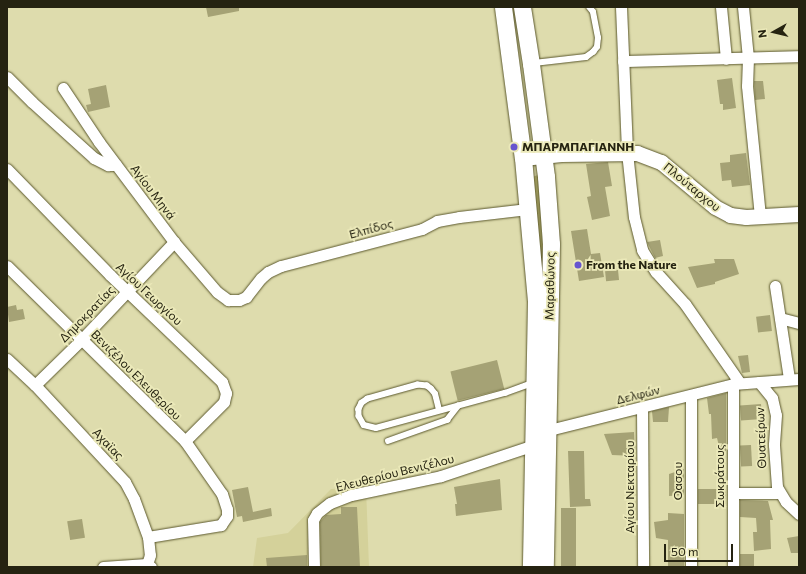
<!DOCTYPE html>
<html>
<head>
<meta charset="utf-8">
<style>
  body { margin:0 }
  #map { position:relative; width:806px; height:574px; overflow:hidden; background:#dedcad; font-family:Commissioner,sans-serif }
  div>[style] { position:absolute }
  .built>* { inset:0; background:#d4d19a }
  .green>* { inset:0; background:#b1ad6b }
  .building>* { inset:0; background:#a5a275; transform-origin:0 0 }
  .roads { filter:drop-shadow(0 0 1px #5b582d) drop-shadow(0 0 1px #5b582d) }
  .lane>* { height:5.5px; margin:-2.75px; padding:0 2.75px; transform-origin:2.75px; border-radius:2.75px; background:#fff }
  .street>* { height:11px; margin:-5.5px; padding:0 5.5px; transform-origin:5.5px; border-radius:5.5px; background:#fff }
  .secondary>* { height:15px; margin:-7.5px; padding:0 7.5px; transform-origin:7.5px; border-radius:7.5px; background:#fff }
  .primary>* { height:17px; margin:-8.5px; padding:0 8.5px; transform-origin:8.5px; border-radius:8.5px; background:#fff }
  .dots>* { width:11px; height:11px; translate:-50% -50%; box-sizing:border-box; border:2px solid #ebe9b9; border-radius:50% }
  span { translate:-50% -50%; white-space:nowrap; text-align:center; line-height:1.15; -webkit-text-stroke:3.5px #ebe9b9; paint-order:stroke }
  .poi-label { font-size:12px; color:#252311; font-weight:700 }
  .left { translate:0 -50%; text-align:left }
  .street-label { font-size:12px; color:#252311 }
  .frame { position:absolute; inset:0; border:8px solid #252311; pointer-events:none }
  .north { position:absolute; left:754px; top:12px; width:40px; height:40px; -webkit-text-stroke:3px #ebe9b9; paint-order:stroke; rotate:262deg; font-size:11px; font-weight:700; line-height:16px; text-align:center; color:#252311 }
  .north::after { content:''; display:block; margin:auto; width:14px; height:18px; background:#252311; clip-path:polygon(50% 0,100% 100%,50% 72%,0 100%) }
  .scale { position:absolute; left:664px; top:544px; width:69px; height:18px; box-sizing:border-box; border:2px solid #252311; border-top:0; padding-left:5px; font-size:12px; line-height:14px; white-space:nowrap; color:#252311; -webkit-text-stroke:3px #ebe9b9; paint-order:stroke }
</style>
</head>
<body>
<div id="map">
  <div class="built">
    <div style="clip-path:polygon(366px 487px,369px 567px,253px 567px,257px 538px,288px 533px,331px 489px)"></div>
  </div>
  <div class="green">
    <div style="clip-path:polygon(538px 175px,539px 176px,545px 302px,531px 187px,532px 177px)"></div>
  </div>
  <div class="building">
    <div style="clip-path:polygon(206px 7px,239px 7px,239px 11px,208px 17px)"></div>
    <div style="clip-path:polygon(732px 78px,736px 108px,723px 110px,723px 104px,720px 104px,717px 80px)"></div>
    <div style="clip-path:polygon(754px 81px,763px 81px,765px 99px,755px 100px)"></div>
    <div style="clip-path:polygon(106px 85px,110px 107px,88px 112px,86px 105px,91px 104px,88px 89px)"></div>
    <div style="clip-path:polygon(746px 153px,750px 185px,732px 187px,731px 180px,722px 181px,720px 163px,730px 162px,730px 155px)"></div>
    <div style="clip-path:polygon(608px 162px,612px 186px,605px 187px,610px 216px,592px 220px,587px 197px,591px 196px,586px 164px)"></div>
    <div style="clip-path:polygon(587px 229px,591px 254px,600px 253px,604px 277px,579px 281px,571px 231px)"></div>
    <div style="clip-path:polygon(660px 240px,663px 256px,655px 258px,647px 242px)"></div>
    <div style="clip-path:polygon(714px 259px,734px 259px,739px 274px,715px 282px,715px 284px,697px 288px,688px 267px,715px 263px)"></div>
    <div style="left:618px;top:270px;width:10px;height:13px;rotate:84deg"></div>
    <div style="clip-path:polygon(16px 305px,17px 310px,23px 309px,25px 319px,9px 322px,7px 307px)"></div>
    <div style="left:770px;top:315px;width:16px;height:14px;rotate:83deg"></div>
    <div style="clip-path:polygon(748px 355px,750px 372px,742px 373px,738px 356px)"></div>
    <div style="left:497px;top:360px;width:30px;height:48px;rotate:76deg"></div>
    <div style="clip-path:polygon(726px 393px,726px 451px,720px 450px,717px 438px,712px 439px,711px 414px,709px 414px,707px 398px)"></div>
    <div style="left:761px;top:404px;width:15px;height:21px;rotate:86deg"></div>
    <div style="clip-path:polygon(669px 407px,668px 422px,653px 422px,652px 411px)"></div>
    <div style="clip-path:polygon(634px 432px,635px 456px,612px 455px,604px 434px)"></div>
    <div style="left:751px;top:445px;width:21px;height:11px;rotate:87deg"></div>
    <div style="clip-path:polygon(568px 451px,584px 451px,585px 499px,590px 499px,591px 506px,570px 507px)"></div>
    <div style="clip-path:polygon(684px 469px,684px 495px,669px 496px,669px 474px)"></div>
    <div style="clip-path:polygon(500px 479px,502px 510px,456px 516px,455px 504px,457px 504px,454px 487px)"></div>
    <div style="clip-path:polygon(248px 487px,253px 512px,271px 508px,272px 516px,243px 522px,242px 516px,237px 517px,232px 490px)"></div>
    <div style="left:698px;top:489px;width:28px;height:15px"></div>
    <div style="clip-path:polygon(740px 500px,768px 501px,773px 520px,770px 520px,771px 549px,754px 551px,753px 532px,757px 532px,756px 518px,740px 517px)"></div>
    <div style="clip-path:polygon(341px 507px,357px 507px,360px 567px,321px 567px,320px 522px,326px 515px,341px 514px)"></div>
    <div style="left:561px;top:508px;width:15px;height:59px"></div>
    <div style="clip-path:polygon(668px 513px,684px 514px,684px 567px,668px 567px,668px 540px,656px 538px,654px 522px,668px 520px)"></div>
    <div style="left:82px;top:519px;width:19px;height:15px;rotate:81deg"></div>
    <div style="clip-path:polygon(799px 536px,799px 553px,791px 553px,787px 538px)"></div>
    <div style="left:740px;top:554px;width:14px;height:13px"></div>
    <div style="clip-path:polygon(307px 555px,307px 567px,267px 567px,266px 558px)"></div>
  </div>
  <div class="roads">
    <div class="lane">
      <div style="left:534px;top:63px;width:52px;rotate:-6.6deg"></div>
      <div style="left:586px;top:57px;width:9px;rotate:-36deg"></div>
      <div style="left:593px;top:52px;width:6px;rotate:-51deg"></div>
      <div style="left:597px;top:47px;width:9px;rotate:-84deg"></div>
      <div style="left:598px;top:38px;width:26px;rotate:-101deg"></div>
      <div style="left:593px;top:12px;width:6px;rotate:-129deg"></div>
      <div style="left:439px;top:410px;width:16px;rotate:-104deg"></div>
      <div style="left:435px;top:394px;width:6px;rotate:-129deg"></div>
      <div style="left:431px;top:389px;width:5px;rotate:-143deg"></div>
      <div style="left:427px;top:386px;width:9px;rotate:-174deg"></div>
      <div style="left:418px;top:385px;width:52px;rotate:164.4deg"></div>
      <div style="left:368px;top:399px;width:7px;rotate:146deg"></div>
      <div style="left:362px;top:403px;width:7px;rotate:117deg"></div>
      <div style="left:359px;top:409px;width:7px;rotate:90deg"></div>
      <div style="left:359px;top:416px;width:10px;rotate:61deg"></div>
      <div style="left:364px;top:425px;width:12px;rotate:14deg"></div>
      <div style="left:376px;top:428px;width:134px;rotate:-15.2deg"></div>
      <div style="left:505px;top:393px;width:29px;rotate:-20deg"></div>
      <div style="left:388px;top:441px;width:63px;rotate:-19.6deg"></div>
      <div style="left:447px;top:420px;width:18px;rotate:-52deg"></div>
    </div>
    <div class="street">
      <div style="left:621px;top:7px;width:145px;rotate:87.6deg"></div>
      <div style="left:627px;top:152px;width:65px;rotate:83.9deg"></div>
      <div style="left:634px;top:217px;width:34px;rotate:76deg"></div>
      <div style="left:642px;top:250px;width:26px;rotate:58deg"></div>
      <div style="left:656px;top:272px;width:43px;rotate:47.8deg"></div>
      <div style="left:685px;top:304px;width:96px;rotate:55.2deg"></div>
      <div style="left:721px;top:7px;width:52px;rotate:84.5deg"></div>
      <div style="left:743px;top:7px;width:51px;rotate:84.4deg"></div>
      <div style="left:748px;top:58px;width:28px;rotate:92deg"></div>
      <div style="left:747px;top:86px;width:131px;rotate:84.3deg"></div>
      <div style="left:623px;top:61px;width:176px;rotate:-1.6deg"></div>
      <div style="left:7px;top:77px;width:35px;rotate:45deg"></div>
      <div style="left:32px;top:102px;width:84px;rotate:42.1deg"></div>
      <div style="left:94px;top:158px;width:16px;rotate:27deg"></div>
      <div style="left:108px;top:165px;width:8px"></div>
      <div style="left:63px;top:88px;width:65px;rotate:56.3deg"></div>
      <div style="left:99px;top:142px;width:125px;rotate:53.1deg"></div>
      <div style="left:174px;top:242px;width:66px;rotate:49.3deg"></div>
      <div style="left:217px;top:292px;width:14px;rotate:36deg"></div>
      <div style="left:228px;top:300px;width:11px"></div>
      <div style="left:239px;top:300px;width:8px;rotate:-23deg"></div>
      <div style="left:246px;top:297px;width:24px;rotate:-52deg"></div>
      <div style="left:261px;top:278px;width:9px;rotate:-41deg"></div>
      <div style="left:268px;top:272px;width:14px;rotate:-25deg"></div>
      <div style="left:281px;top:266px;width:146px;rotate:-14.7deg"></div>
      <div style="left:422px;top:229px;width:17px;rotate:-28deg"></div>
      <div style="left:437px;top:221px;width:22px;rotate:-10deg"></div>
      <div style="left:459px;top:217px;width:69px;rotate:-6.6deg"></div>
      <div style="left:7px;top:169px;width:148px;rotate:45.8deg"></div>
      <div style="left:110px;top:275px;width:155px;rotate:43.7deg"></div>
      <div style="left:222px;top:382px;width:12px;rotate:70deg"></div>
      <div style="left:226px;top:393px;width:9px;rotate:103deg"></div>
      <div style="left:224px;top:402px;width:55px;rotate:135deg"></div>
      <div style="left:7px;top:266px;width:250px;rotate:44.5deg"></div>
      <div style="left:185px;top:441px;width:65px;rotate:55.1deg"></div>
      <div style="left:222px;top:494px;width:16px;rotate:72deg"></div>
      <div style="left:227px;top:509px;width:7px;rotate:90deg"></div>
      <div style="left:227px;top:516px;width:11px;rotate:124deg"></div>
      <div style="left:221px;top:525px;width:74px;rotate:170.7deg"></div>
      <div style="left:775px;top:286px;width:94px;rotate:81.4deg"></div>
      <div style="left:780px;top:318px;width:20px;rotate:15deg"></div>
      <div style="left:7px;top:359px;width:38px;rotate:43deg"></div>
      <div style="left:35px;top:385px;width:132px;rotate:47.1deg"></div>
      <div style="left:125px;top:482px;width:19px;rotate:62deg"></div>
      <div style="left:134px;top:499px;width:40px;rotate:69.8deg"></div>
      <div style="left:148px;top:537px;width:18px;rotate:84deg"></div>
      <div style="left:150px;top:555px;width:9px;rotate:108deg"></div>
      <div style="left:147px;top:564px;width:5px;rotate:37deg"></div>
      <div style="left:759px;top:382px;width:21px;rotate:51deg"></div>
      <div style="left:772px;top:398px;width:17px;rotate:77deg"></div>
      <div style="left:776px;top:415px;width:30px;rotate:94deg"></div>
      <div style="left:774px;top:445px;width:42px;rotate:85.9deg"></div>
      <div style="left:777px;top:487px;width:17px;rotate:59deg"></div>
      <div style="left:786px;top:502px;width:18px;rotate:43deg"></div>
      <div style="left:733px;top:384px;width:183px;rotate:90deg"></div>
      <div style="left:35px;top:385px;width:66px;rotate:-44.4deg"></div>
      <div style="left:82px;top:339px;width:134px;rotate:-46.5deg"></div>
      <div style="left:691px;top:395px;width:172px;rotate:90deg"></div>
      <div style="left:642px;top:407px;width:160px;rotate:89.6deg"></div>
      <div style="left:549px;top:430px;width:190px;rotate:-14deg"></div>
      <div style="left:733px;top:384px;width:66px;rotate:-4.3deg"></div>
      <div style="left:733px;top:493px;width:46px"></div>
      <div style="left:103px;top:567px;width:44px;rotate:-3.9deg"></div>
      <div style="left:314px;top:567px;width:47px;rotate:-91.2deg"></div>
      <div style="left:313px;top:520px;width:8px;rotate:-60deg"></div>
      <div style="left:317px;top:513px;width:16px;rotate:-38deg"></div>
      <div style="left:330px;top:503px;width:22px;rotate:-21deg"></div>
      <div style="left:351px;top:495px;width:92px;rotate:-11.9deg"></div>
      <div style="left:441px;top:476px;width:98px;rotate:-18.4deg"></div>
    </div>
    <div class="secondary">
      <div style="left:523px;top:158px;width:38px;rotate:-6deg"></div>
      <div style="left:561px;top:154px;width:76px;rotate:-0.8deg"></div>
      <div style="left:637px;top:153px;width:26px;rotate:21deg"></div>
      <div style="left:661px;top:162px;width:70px;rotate:39.8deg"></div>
      <div style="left:715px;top:207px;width:17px;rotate:28deg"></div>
      <div style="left:730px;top:215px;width:16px;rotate:7deg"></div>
      <div style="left:746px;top:217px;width:53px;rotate:-3.2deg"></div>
    </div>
    <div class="primary">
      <div style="left:503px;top:7px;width:152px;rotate:82.5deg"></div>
      <div style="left:523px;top:158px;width:145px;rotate:84.8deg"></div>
      <div style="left:536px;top:302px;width:265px;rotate:91.1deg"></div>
      <div style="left:522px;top:7px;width:58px;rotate:81deg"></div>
      <div style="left:531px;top:64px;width:114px;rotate:82.4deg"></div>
      <div style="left:546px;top:177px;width:67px;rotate:85.7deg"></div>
      <div style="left:551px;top:244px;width:323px;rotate:91.1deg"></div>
    </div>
  </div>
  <div class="dots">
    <div style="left:514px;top:147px;background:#6755cf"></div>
    <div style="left:578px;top:265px;background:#6755cf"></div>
  </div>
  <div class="poi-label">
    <span class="left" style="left:522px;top:147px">ΜΠΑΡΜΠΑΓΙΑΝΝΗ</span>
    <span class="left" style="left:586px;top:265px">From the Nature</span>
  </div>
  <div class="street-label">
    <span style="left:692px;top:187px;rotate:39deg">Πλούταρχου</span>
    <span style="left:153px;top:192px;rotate:53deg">Αγίου Μηνά</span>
    <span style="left:371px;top:229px;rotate:-15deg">Ελπίδος</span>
    <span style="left:550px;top:286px;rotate:-89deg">Μαραθώνος</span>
    <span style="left:149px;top:294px;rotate:43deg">Αγίου Γεωργίου</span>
    <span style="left:87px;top:314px;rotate:-46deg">Δημοκρατίας</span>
    <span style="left:136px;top:375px;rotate:45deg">Βενιζέλου Ελευθερίου</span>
    <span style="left:638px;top:395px;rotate:-14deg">Δελφών</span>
    <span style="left:761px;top:438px;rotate:-92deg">Θυατείρων</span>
    <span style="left:108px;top:444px;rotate:46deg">Αχαϊας</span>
    <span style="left:395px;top:473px;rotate:-14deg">Ελευθερίου Βενιζέλου</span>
    <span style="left:720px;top:476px;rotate:-90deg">Σωκράτους</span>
    <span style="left:678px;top:481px;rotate:-90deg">Οασου</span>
    <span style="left:630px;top:487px;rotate:-90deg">Αγίου Νεκταρίου</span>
  </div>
  <div class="frame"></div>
  <div class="north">N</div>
  <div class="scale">50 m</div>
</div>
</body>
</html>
